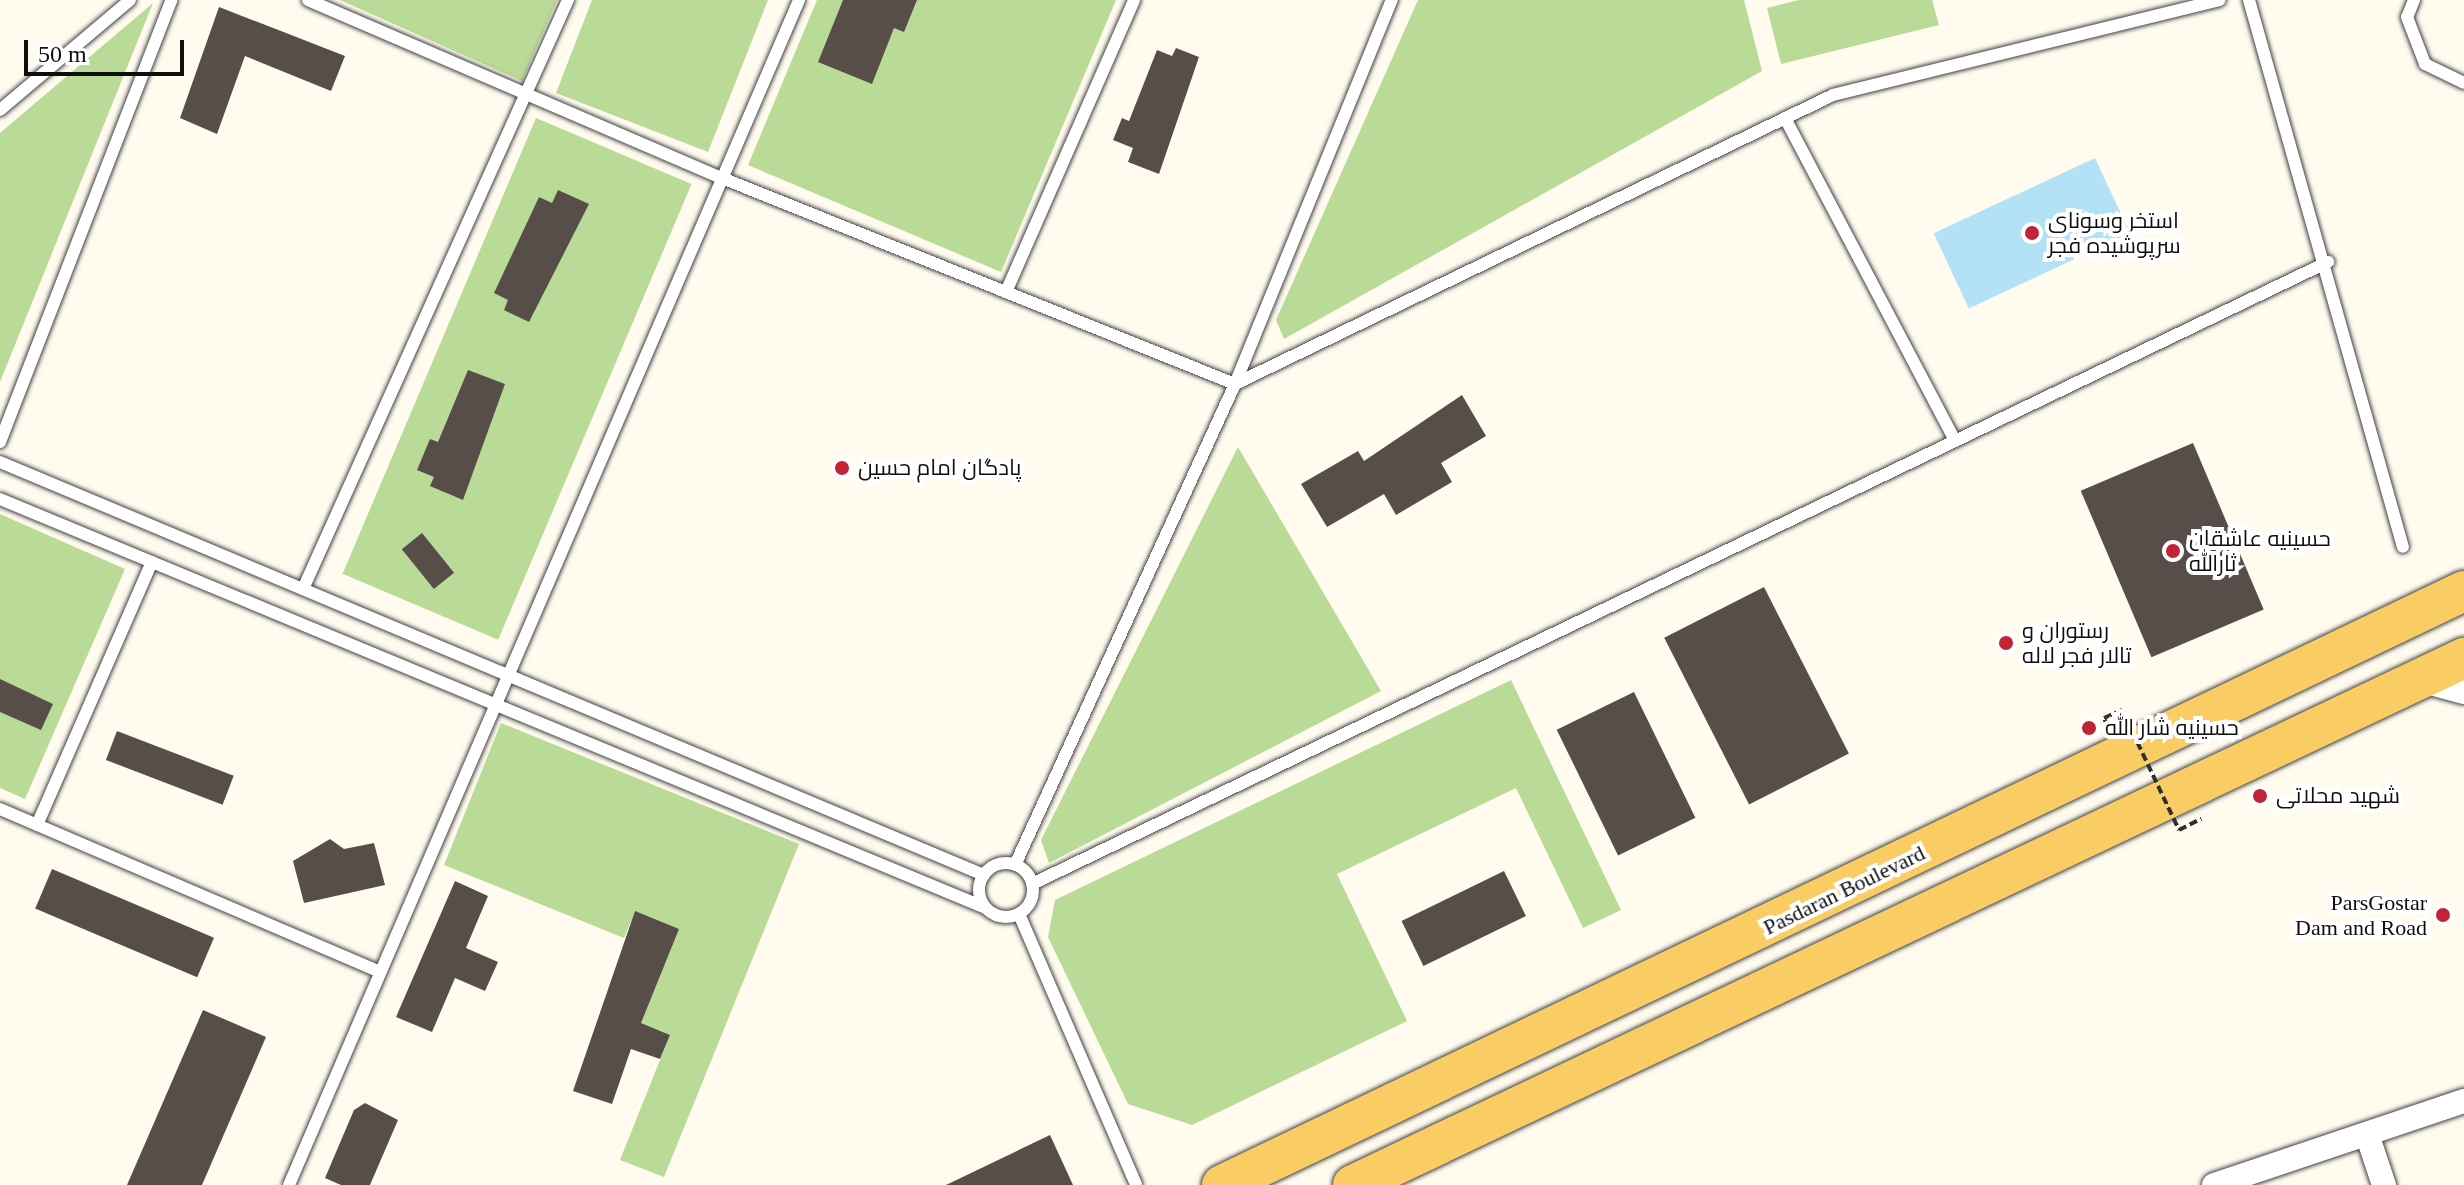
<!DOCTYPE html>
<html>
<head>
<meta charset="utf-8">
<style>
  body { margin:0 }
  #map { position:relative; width:2464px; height:1185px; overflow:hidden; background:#fffbef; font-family:"Times New Roman",Cairo,serif }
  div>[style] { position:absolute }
  .forest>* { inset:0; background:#badb97; transform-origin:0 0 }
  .water>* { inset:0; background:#b3e2f7; transform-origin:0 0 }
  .building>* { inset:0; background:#574e4a; transform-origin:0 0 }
  .path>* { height:4px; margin-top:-2px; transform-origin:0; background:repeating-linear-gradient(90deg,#303030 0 8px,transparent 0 12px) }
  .roads { filter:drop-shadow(0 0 2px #414141) drop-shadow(0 0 2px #414141) }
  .service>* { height:12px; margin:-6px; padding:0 6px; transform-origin:6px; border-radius:6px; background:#fff }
  .service>.ring { margin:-6px; padding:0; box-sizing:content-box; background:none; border:12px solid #fff; border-radius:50% }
  .minor>* { height:24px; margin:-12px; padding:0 12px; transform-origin:12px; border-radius:12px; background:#fff }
  .tertiary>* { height:32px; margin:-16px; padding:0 16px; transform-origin:16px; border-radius:16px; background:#fff }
  .primary>* { height:40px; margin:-20px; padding:0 20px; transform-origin:20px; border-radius:20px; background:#facc64 }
  .path-bridge>* { height:4px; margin-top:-2px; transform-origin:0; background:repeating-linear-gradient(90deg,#303030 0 8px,transparent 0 12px) }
  .dots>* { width:22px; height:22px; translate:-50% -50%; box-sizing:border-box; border:4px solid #fff; border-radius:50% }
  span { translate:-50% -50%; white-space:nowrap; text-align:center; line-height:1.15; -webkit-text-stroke:8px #fff; paint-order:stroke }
  .poi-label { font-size:22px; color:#0e0e0e }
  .left { translate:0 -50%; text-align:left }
  .right { translate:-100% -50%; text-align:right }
  .street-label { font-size:22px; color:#0e0e0e }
  .scale { position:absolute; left:24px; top:40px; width:160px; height:36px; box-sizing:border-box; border:4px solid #0e0e0e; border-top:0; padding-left:10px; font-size:24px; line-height:28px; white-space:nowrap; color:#0e0e0e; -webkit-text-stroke:6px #fff; paint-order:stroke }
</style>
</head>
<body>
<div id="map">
  <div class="forest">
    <div style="clip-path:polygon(340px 0,557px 0,522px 81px)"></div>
    <div style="clip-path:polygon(592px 0,768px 0,708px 152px,556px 93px)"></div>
    <div style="clip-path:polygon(817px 0,1116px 0,1001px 272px,748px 165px)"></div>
    <div style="clip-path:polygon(1418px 0,1744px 0,1762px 71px,1284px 339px,1276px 320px)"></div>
    <div style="clip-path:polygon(1799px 0,1932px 0,1939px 25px,1781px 64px,1767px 8px)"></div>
    <div style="clip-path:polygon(153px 3px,0 382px,0 133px)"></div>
    <div style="left:536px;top:118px;width:169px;height:495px;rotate:23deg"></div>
    <div style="clip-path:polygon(1238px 447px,1381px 691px,1049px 863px,1041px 840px)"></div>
    <div style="clip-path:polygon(0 514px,125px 569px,25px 799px,0 788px)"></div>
    <div style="clip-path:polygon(1511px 680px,1621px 910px,1583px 928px,1516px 788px,1337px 874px,1407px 1021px,1192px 1125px,1128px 1104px,1048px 937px,1055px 900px)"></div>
    <div style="clip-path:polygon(501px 723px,799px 844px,664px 1177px,620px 1160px,670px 1035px,641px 1023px,635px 912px,624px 938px,444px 865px)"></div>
  </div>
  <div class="water">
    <div style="left:2095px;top:158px;width:83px;height:178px;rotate:65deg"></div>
  </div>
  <div class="building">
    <div style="clip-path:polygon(843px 0,917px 0,904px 32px,894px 28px,872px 84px,818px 62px)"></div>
    <div style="clip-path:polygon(219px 7px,345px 56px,331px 91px,245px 56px,217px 134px,180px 118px)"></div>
    <div style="clip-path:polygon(1176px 48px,1199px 57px,1159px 174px,1128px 162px,1133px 148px,1113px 140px,1122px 118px,1129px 121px,1157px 50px,1172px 56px)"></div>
    <div style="clip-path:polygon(558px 190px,589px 204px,529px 322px,504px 310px,508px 300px,494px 293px,539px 197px,552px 203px)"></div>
    <div style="clip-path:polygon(468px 370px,505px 384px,463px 500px,430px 486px,434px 477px,417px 470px,430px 439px,438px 442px)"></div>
    <div style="clip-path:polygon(1462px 395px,1486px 436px,1441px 463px,1452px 482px,1396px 515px,1384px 494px,1327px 527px,1301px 484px,1358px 451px,1364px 461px)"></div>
    <div style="left:2193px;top:443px;width:181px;height:122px;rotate:67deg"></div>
    <div style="left:422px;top:533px;width:51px;height:26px;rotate:51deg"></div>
    <div style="left:1764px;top:587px;width:187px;height:112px;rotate:63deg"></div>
    <div style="clip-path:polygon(0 679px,53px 704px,41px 730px,0 712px)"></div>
    <div style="left:1634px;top:692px;width:140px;height:86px;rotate:64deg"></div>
    <div style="left:117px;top:731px;width:125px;height:31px;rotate:21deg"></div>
    <div style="clip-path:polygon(330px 839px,344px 849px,374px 843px,385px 885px,304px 903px,293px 861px)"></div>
    <div style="left:52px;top:869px;width:176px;height:43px;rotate:23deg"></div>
    <div style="left:1504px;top:871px;width:50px;height:114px;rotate:64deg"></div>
    <div style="clip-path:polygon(455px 881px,488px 896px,466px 948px,498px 962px,485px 991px,455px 978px,432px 1032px,396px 1017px)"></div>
    <div style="clip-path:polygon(635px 911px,679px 929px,641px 1023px,670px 1035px,660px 1059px,631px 1049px,612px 1104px,573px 1091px)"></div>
    <div style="clip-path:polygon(203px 1010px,266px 1037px,202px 1185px,127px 1185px)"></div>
    <div style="clip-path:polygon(365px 1103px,398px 1120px,370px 1185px,341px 1185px,325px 1178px,354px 1110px)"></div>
    <div style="clip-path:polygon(1050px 1135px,1073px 1185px,946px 1185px)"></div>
  </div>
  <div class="path">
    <div style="left:2108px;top:727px;width:10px;rotate:-114deg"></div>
    <div style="left:2104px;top:718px;width:20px;rotate:-24deg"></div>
    <div style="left:2179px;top:830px;width:25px;rotate:-27deg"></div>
  </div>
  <div class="roads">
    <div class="service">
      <div style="left:308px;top:0;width:451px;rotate:23.3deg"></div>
      <div style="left:722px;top:178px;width:553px;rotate:21.88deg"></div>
      <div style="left:1235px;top:384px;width:664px;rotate:-25.79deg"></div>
      <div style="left:1833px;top:95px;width:398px;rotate:-13.8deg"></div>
      <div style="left:2249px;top:0;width:568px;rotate:74.28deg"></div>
      <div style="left:2414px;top:0;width:18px;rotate:112deg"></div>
      <div style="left:2407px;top:17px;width:50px;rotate:69deg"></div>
      <div style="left:2425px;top:64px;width:43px;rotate:26deg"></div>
      <div style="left:0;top:110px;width:170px;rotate:-40.2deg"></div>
      <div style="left:1785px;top:118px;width:365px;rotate:62.2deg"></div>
      <div style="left:1006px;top:292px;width:319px;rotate:-66.3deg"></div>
      <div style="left:0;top:442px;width:474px;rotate:-68.8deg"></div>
      <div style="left:0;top:462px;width:1067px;rotate:22.77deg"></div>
      <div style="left:0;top:499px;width:1067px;rotate:22.53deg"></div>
      <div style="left:303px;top:589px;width:646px;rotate:-65.78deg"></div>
      <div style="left:0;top:809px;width:413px;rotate:23.2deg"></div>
      <div style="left:37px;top:825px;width:287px;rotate:-66.4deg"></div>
      <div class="ring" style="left:979px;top:863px;width:42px;height:42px"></div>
      <div style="left:1015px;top:865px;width:529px;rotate:-65.42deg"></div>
      <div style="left:1235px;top:384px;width:415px;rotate:-67.8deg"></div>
      <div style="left:1032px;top:884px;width:1438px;rotate:-25.64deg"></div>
      <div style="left:1019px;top:914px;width:295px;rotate:66.6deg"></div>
      <div style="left:289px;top:1185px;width:1290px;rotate:-66.71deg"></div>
    </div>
    <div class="minor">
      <div style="left:2367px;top:1134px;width:54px;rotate:71.6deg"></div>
      <div style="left:2214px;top:1185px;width:264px;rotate:-18.6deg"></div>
    </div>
    <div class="tertiary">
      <div style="left:2424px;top:677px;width:41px;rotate:15.4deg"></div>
    </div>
    <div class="primary">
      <div style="left:1222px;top:1185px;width:1377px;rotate:-25.56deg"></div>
      <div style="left:1353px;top:1185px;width:1230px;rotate:-25.38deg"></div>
    </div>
  </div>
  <div class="path-bridge">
    <div style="left:2122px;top:710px;width:133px;rotate:64.6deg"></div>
  </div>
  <div class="dots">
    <div style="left:2032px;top:233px;background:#c12435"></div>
    <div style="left:842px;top:468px;background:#c12435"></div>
    <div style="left:2173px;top:551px;background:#c12435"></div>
    <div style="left:2006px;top:643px;background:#c12435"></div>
    <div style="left:2089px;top:728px;background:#c12435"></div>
    <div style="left:2260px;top:796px;background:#c12435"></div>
    <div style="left:2443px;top:915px;background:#c12435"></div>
  </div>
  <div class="poi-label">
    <span class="left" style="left:2048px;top:233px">استخر وسونای<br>سرپوشیده فجر</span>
    <span class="left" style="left:858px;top:468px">پادگان امام حسین</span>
    <span class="left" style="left:2189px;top:551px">حسینیه عاشقان<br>ثارالله</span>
    <span class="left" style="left:2022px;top:643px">رستوران و<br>تالار فجر لاله</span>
    <span class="left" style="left:2105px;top:728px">حسینیه شار الله</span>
    <span class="left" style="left:2276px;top:796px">شهید محلاتی</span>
    <span class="right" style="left:2427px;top:915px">ParsGostar<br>Dam and Road</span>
  </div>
  <div class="street-label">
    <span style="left:1844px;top:890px;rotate:-26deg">Pasdaran Boulevard</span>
  </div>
  <div class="scale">50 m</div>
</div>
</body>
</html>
